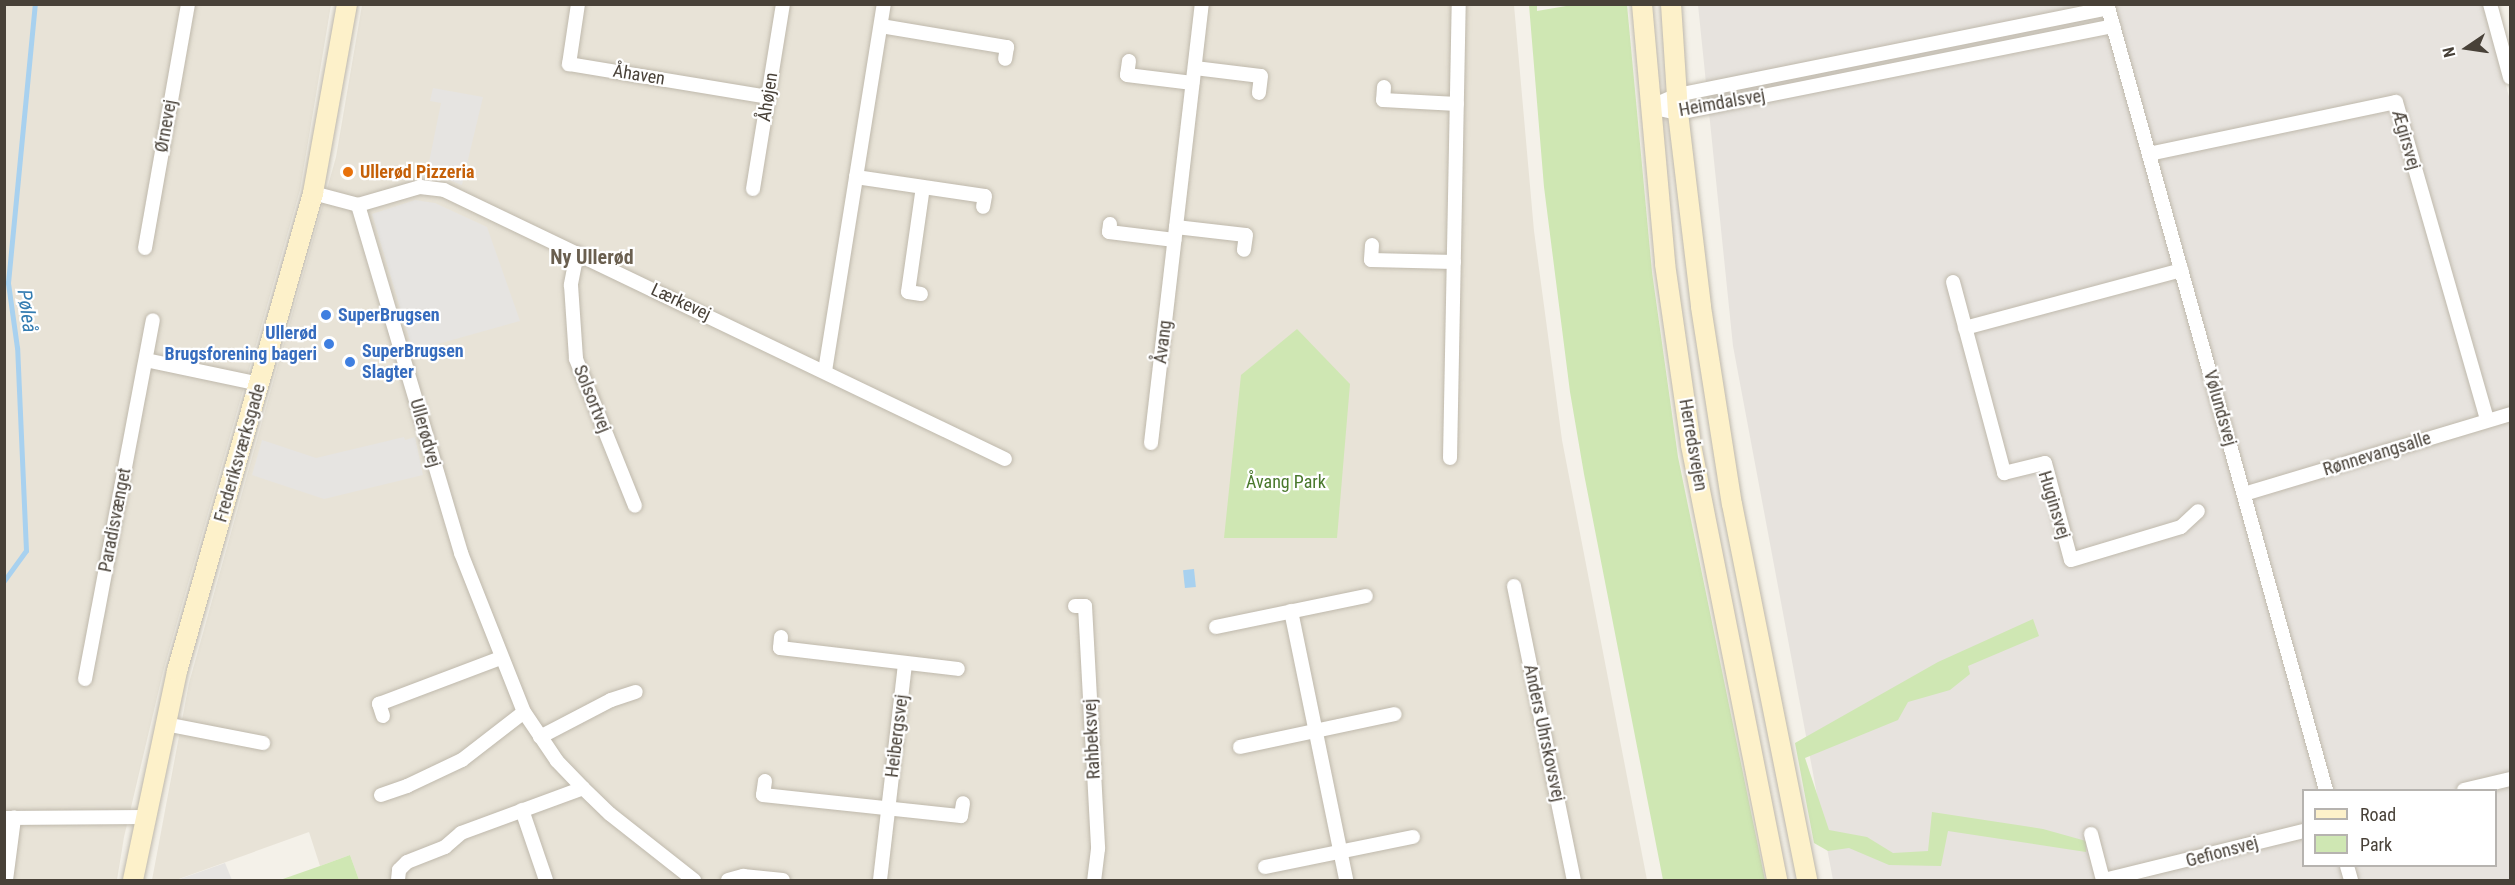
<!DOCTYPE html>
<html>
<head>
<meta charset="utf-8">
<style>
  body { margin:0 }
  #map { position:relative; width:2515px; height:885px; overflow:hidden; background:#f4f1e9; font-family:"Roboto Condensed",sans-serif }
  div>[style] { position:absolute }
  .residential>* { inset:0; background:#e8e3d7 }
  .industrial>* { inset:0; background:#e7e3de }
  .green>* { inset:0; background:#cfe7b3 }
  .parking>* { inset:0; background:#e6e4e1 }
  .water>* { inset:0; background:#a8d1ef; transform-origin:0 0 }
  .stream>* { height:4.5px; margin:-2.25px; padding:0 2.25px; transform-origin:2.25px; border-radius:2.25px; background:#a8d1ef }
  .roads { filter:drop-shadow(0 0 2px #bfb9ac) drop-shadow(0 0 2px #bfb9ac) }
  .street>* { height:14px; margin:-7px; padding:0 7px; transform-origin:7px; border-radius:7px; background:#fff }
  .secondary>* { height:20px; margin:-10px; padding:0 10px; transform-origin:10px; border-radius:10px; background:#fdf1ca }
  .dots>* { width:16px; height:16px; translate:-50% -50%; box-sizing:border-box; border:3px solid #fff; border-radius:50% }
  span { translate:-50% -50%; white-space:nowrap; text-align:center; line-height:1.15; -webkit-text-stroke:4.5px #fff; paint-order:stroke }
  .street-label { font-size:18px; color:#484138 }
  .food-label { font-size:18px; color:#c56008; font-weight:700 }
  .left { translate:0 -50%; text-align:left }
  .shop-label { font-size:18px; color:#366cbe; font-weight:700 }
  .right { translate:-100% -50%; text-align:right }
  .park-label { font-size:18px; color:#49782c }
  .neighbourhood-label { font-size:20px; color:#6a5f4f; font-weight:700 }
  .water-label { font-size:20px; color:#337cb1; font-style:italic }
  .frame { position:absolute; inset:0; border:6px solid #484138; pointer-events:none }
  .legend { position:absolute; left:2302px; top:789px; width:195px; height:78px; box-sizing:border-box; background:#fff; border:2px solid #b6b3af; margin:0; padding:8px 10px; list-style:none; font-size:18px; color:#484138 }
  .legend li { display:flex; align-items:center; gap:12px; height:30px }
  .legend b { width:30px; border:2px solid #b6b3af }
  .north { position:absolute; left:2437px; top:18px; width:60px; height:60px; -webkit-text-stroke:4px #fff; paint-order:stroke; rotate:257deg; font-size:16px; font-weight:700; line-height:24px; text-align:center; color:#484138 }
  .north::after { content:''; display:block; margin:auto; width:21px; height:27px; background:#484138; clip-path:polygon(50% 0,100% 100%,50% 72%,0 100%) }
</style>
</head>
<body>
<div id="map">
  <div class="residential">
    <div style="clip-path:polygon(5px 5px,331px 5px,300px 190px,164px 668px,124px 837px,117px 880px,5px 880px)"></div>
    <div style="clip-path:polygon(362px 5px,1514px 5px,1534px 231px,1562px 440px,1647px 880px,359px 880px,350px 855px,320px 866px,309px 832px,176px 880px,152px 880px,189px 683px,336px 157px)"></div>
  </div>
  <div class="industrial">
    <div style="clip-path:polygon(evenodd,1698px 5px,2483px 5px,2510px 100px,2510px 880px,1833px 880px,1733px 346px,1698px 5px,2304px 790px,2496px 790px,2496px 866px,2304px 866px,2304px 790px)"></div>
  </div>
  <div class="green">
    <div style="clip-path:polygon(1529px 5px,1537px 5px,1537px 11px,1572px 5px,1627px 5px,1652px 272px,1678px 457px,1765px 880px,1663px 880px,1584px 474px,1570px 392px,1544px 187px)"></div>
    <div style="clip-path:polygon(1297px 329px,1350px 384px,1337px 538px,1224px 538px,1241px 375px)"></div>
    <div style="clip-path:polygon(2033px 619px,2039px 636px,1968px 666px,1970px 674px,1950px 690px,1908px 702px,1898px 720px,1805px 758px,1829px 830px,1867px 837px,1893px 853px,1928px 851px,1932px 812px,2043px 829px,2086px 841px,2086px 852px,1948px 831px,1941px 866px,1889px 865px,1849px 848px,1828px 851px,1814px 843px,1795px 743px,1938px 662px)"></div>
    <div style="clip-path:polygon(350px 855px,359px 880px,280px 880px,320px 866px)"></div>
  </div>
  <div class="parking">
    <div style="clip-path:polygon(433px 88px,483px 97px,462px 185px,427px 172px,441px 103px,430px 101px)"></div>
    <div style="clip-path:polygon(415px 200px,435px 203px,487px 227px,520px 321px,413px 351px,372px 214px)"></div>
    <div style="clip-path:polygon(404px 437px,405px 440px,415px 437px,423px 475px,324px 499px,252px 475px,262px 440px,316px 458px)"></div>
    <div style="clip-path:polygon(225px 863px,232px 880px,177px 880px)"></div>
  </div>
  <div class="water">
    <div style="left:1194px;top:569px;width:18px;height:11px;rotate:84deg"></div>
  </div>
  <div class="stream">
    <div style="left:4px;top:581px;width:37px;rotate:-54deg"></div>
    <div style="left:26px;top:551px;width:203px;rotate:-92.5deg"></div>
    <div style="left:17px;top:348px;width:66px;rotate:-97.9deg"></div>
    <div style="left:8px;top:283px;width:280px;rotate:-84.5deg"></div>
  </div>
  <div class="roads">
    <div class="street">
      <div style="left:578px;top:4px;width:61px;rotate:98.5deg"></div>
      <div style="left:569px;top:64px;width:202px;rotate:9.4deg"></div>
      <div style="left:2107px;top:4px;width:816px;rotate:74.43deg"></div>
      <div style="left:2490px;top:4px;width:76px;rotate:74.7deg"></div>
      <div style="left:881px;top:26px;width:128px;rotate:9.5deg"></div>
      <div style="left:1007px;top:47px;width:12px;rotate:99deg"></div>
      <div style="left:1129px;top:61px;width:14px;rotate:98deg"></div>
      <div style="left:1127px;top:75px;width:66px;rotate:6.9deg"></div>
      <div style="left:1195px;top:68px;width:66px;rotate:6.9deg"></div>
      <div style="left:1261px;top:76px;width:17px;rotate:97deg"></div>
      <div style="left:1384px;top:87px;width:13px;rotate:94deg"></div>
      <div style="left:1383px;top:100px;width:74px;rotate:3.1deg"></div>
      <div style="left:1650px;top:107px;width:29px;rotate:12deg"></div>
      <div style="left:1678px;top:113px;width:444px;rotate:-11.3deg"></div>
      <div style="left:1650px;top:107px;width:30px;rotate:-24deg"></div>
      <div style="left:1677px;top:95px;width:440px;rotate:-11.4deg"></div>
      <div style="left:2149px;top:154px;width:252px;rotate:-11.9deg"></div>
      <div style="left:2396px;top:102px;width:331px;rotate:74deg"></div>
      <div style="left:856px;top:177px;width:130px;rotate:8.4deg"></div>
      <div style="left:985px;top:196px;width:11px;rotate:100deg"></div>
      <div style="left:753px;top:189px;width:187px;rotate:-80.8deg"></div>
      <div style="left:313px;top:193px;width:47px;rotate:14.9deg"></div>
      <div style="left:358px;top:205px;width:65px;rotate:-16.2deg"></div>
      <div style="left:420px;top:187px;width:24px;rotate:7deg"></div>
      <div style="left:444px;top:190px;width:622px;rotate:25.62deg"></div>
      <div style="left:358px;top:205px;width:363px;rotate:73.5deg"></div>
      <div style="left:461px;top:553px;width:171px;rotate:68.4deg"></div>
      <div style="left:524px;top:712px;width:59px;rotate:56deg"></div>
      <div style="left:557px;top:761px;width:37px;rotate:46deg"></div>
      <div style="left:583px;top:788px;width:37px;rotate:44deg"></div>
      <div style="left:610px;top:814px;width:107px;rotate:38.2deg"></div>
      <div style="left:1110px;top:224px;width:8px;rotate:97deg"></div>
      <div style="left:1109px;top:232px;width:66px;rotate:6.9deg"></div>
      <div style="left:1176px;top:227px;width:70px;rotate:6.5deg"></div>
      <div style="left:1246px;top:235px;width:15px;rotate:98deg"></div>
      <div style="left:1372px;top:245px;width:15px;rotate:94deg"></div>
      <div style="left:1371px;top:260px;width:83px;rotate:1.4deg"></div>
      <div style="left:145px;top:248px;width:248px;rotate:-80deg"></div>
      <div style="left:577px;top:253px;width:33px;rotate:101deg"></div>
      <div style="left:571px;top:285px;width:74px;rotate:86.1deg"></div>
      <div style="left:576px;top:359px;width:158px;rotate:68.1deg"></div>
      <div style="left:1953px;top:282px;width:198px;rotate:75deg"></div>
      <div style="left:2004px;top:473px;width:42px;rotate:-13.7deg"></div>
      <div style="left:2045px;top:463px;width:100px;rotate:75deg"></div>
      <div style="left:2071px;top:560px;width:115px;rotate:-16.7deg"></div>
      <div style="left:2181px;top:527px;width:23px;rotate:-43deg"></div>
      <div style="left:921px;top:294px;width:13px;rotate:-171deg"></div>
      <div style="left:908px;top:292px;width:106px;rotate:-81.9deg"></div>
      <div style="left:1965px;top:328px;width:224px;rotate:-15deg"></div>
      <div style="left:146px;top:360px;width:116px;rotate:11.9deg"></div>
      <div style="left:825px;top:371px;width:372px;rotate:-80.9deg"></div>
      <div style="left:1151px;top:443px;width:442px;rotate:-83.4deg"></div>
      <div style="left:1450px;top:458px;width:454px;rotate:-88.9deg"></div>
      <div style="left:2244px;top:494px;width:278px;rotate:-16.7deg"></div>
      <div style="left:1514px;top:586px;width:300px;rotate:78.5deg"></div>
      <div style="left:1075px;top:606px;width:10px"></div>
      <div style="left:1085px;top:606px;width:243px;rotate:86.9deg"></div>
      <div style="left:1098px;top:849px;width:31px;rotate:97deg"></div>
      <div style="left:1291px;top:611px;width:275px;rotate:78.4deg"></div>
      <div style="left:1216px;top:627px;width:153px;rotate:-11.7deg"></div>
      <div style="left:781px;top:637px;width:11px;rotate:95deg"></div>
      <div style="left:780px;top:648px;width:179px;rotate:6.7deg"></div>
      <div style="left:85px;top:679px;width:365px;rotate:-79.3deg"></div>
      <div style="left:383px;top:716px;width:13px;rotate:-108deg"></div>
      <div style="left:379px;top:704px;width:130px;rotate:-20.7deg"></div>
      <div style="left:165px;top:724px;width:100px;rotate:11deg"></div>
      <div style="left:540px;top:737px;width:80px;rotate:-27.5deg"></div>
      <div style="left:611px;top:700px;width:26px;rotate:-18deg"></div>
      <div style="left:1240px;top:747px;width:158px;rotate:-12deg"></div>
      <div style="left:765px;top:781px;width:14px;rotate:98deg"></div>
      <div style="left:763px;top:795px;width:199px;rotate:6.1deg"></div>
      <div style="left:961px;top:816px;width:13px;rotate:-81deg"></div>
      <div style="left:2464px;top:790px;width:47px;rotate:-13.4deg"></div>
      <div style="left:381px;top:795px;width:28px;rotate:-19deg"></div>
      <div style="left:407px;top:786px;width:61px;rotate:-25.3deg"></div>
      <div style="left:462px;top:760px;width:78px;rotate:-37.7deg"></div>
      <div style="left:522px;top:810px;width:74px;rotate:71.1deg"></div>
      <div style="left:4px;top:818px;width:141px;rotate:-0.4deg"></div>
      <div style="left:2091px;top:834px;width:48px;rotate:75.4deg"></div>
      <div style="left:2347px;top:866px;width:15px;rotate:74deg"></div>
      <div style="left:1265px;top:867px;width:151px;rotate:-11.5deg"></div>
      <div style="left:6px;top:880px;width:63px;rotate:-82.6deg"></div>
      <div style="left:398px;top:880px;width:10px;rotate:-84deg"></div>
      <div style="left:399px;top:870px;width:11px;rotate:-45deg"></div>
      <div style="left:407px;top:862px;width:41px;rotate:-21.5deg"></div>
      <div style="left:445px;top:847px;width:21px;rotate:-41deg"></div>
      <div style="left:461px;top:833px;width:130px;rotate:-20.2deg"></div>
      <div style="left:728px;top:880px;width:16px;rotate:-15deg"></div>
      <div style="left:743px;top:876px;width:40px;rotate:5.7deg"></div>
      <div style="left:880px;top:880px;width:218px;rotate:-83.4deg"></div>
      <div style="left:2104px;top:880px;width:206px;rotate:-13.8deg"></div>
    </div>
    <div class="secondary">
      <div style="left:1642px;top:4px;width:261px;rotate:84.9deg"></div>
      <div style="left:1665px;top:264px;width:183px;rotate:81.8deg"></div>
      <div style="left:1691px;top:445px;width:443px;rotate:78.8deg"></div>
      <div style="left:1671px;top:4px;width:109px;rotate:86.3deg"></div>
      <div style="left:1678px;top:113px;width:195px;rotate:83.2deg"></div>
      <div style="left:1701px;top:307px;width:199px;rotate:81.1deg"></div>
      <div style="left:1732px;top:504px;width:383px;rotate:78.7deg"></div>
      <div style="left:133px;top:880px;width:214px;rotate:-78.1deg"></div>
      <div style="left:177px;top:671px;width:497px;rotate:-74.1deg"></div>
      <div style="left:313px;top:193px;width:192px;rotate:-79.8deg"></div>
    </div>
  </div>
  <div class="dots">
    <div style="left:348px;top:172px;background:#e8710a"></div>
    <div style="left:326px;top:315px;background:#3f7fe0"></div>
    <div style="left:329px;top:344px;background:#3f7fe0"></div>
    <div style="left:350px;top:362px;background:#3f7fe0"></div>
  </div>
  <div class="street-label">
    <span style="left:639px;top:75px;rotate:9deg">Åhaven</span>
    <span style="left:768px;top:97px;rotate:-81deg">Åhøjen</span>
    <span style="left:1722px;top:103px;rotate:-10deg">Heimdalsvej</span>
    <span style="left:166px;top:126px;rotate:-80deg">Ørnevej</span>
    <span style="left:2406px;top:140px;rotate:74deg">Ægirsvej</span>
    <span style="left:681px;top:302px;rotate:25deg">Lærkevej</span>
    <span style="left:1163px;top:342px;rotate:-83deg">Åvang</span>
    <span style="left:592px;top:399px;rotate:68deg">Solsortvej</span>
    <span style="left:2220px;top:408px;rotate:74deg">Vølundsvej</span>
    <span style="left:425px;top:433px;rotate:74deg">Ullerødvej</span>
    <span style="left:1693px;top:445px;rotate:80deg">Herredsvejen</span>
    <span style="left:240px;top:453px;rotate:-74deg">Frederiksværksgade</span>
    <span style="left:2377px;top:454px;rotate:-17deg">Rønnevangsalle</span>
    <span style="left:2054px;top:505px;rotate:73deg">Huginsvej</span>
    <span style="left:115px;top:520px;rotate:-79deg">Paradisvænget</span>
    <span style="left:1544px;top:733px;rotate:78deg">Anders Uhrskovsvej</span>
    <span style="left:897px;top:736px;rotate:-83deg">Heibergsvej</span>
    <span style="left:1092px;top:739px;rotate:-93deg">Rahbeksvej</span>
    <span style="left:2222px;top:852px;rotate:-15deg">Gefionsvej</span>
  </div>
  <div class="food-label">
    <span class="left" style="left:360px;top:172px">Ullerød Pizzeria</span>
  </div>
  <div class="shop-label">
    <span class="left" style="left:338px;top:315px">SuperBrugsen</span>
    <span class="right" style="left:317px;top:344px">Ullerød<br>Brugsforening bageri</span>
    <span class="left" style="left:362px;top:362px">SuperBrugsen<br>Slagter</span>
  </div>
  <div class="park-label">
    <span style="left:1286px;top:482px">Åvang Park</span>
  </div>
  <div class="neighbourhood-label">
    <span style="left:592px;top:257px">Ny Ullerød</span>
  </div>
  <div class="water-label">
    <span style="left:27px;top:311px;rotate:82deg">Pøleå</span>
  </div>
  <div class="frame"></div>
  <ul class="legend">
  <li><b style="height:8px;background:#fdf1ca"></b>Road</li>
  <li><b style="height:16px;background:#cfe7b3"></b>Park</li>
  </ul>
  <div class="north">N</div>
</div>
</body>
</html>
